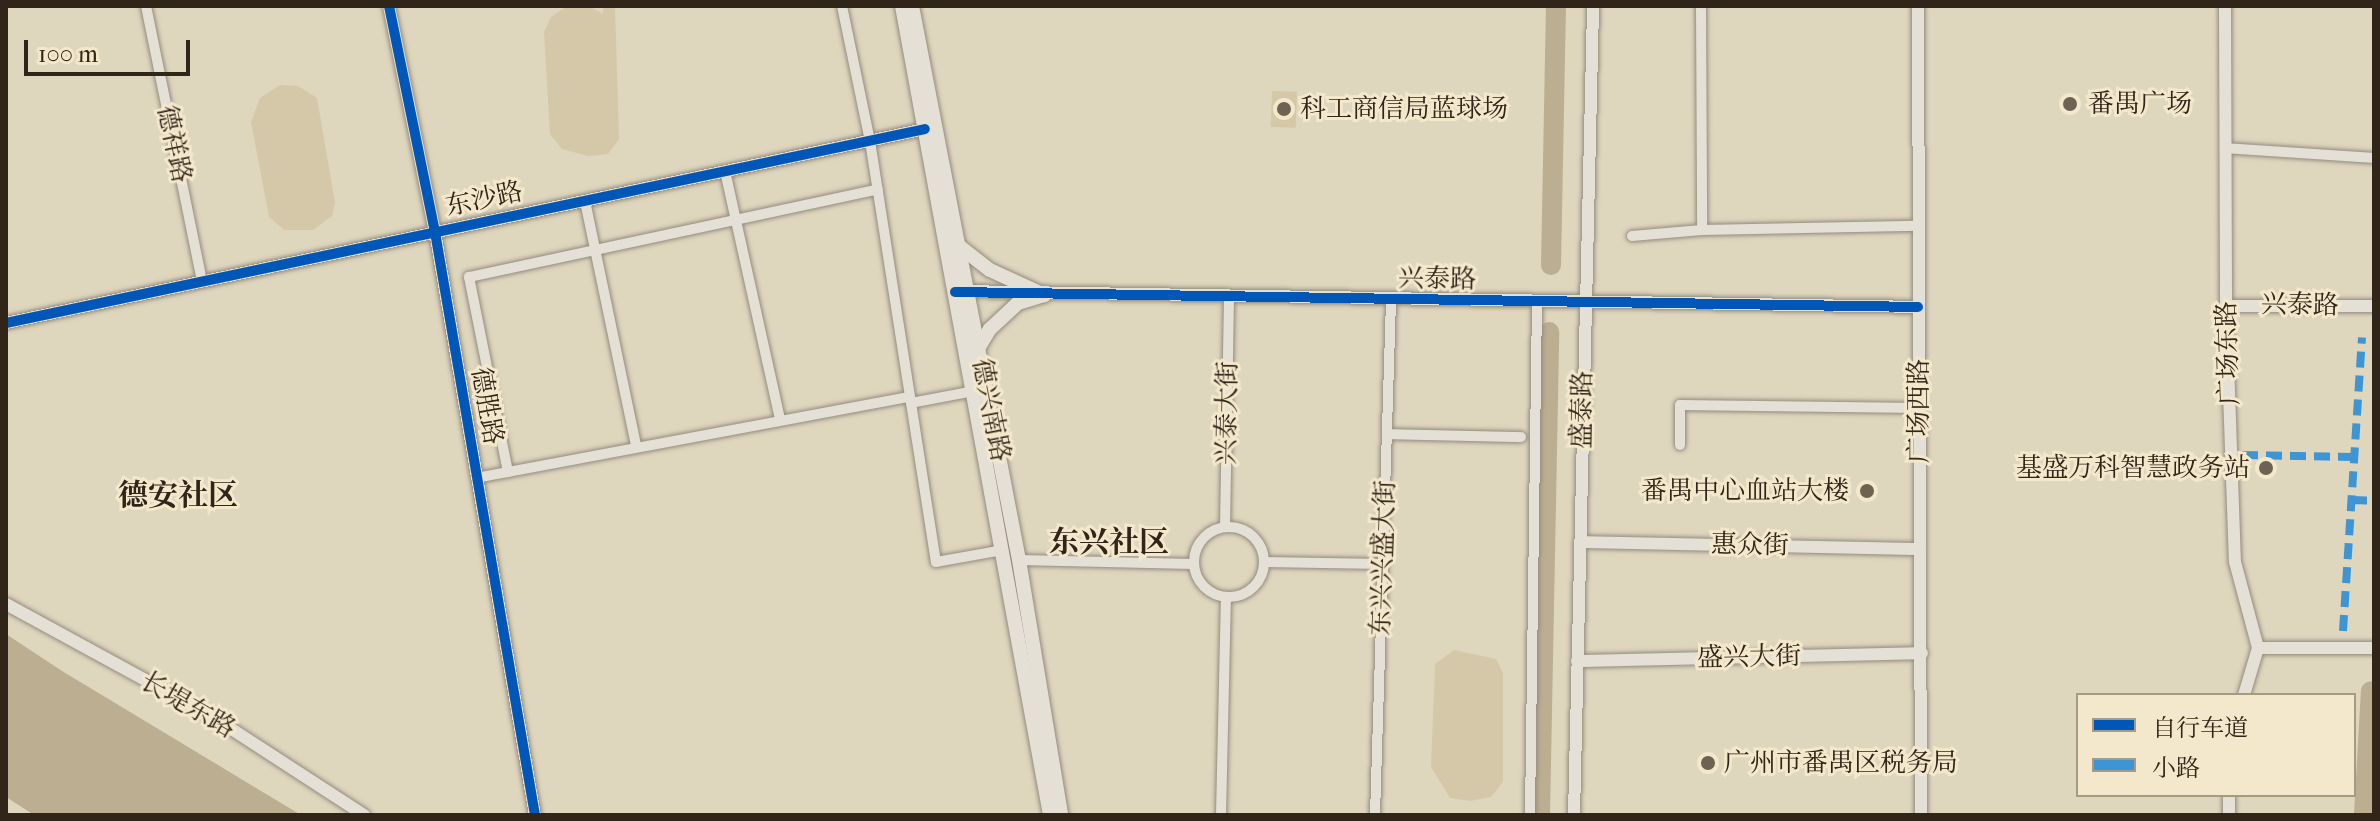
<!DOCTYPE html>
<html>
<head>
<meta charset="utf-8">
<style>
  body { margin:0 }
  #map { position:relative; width:2380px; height:821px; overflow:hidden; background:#dfd6be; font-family:"IM FELL French Canon","Noto Serif SC",serif }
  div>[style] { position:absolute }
  .green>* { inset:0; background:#d5c8a8; transform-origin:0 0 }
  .water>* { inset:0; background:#bcae90 }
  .river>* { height:20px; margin:-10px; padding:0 10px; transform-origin:10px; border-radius:10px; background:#bcae90 }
  .roads { filter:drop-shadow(0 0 2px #938c7e) drop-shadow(0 0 2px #938c7e) }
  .minor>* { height:10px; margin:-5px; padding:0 5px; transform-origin:5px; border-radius:5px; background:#e5e0d5 }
  .minor>.ring { margin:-5px; padding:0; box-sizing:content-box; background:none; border:10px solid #e5e0d5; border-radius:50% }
  .tertiary>* { height:12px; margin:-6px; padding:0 6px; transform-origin:6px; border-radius:6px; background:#e5e0d5 }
  .secondary>* { height:14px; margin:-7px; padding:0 7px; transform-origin:7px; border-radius:7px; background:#e5e0d5 }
  .quiet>* { height:8px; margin-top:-4px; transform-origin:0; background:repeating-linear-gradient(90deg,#3d95d4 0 16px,transparent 0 24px) }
  .cycleway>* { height:10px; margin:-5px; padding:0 5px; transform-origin:5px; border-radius:5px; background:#0057b8 }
  .dots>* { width:22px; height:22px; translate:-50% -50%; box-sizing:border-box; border:4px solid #f3e8cc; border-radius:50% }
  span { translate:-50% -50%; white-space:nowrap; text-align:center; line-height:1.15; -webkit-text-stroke:6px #f3e8cc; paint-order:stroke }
  .poi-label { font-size:26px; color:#312418 }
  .left { translate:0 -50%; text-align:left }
  .right { translate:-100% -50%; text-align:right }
  .street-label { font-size:26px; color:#312418 }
  .quarter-label { font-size:30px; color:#312418; font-weight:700 }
  .frame { position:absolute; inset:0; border:8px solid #312418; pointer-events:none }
  .legend { position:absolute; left:2076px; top:693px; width:280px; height:104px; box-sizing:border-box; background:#f3e8cc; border:2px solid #a59a84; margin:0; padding:10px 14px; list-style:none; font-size:24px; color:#312418 }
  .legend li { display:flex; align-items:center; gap:16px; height:40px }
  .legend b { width:40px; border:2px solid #a59a84 }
  .scale { position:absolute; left:24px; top:40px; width:166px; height:36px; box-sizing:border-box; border:4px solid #312418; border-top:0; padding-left:10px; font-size:24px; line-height:28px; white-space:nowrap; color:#312418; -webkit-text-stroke:6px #f3e8cc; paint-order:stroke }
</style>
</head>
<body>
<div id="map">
  <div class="green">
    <div style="clip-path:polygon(567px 6px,589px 6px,603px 14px,603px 6px,615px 6px,619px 139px,608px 154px,588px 156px,562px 149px,550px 134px,544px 32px,551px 17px)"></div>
    <div style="clip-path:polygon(280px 85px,298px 86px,317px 98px,335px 203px,332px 216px,313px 230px,284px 230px,269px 217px,251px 122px,260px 98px)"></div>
    <div style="left:1272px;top:91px;width:25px;height:36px;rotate:2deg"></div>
    <div style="clip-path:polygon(1454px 650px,1496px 659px,1503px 673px,1503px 782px,1491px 797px,1470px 801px,1450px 798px,1431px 767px,1435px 664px)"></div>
  </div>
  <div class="water">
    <div style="clip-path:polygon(6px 634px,62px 671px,301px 815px,34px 815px,6px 797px)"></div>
  </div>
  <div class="river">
    <div style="left:1551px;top:265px;width:259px;rotate:-88.9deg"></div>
    <div style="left:1540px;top:815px;width:483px;rotate:-88.9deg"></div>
    <div style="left:2364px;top:815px;width:124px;rotate:-86.8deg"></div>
  </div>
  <div class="roads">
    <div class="minor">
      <div style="left:146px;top:6px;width:281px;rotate:78.5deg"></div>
      <div style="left:842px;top:6px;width:138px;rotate:78.3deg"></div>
      <div style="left:870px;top:141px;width:426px;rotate:81.1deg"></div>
      <div style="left:936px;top:562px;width:68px;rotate:-10.2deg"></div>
      <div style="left:1701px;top:6px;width:224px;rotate:89.7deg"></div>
      <div style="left:1702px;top:230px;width:216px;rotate:-1.1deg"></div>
      <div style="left:2225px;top:148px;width:149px;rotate:3.8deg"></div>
      <div style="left:725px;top:171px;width:254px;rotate:77.5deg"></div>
      <div style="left:585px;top:201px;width:250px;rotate:78.2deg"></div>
      <div style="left:1632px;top:236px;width:70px;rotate:-4.9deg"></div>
      <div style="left:911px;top:403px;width:64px;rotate:-10.8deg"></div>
      <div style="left:1387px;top:434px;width:134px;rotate:1.3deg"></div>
      <div style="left:1680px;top:445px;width:40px;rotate:-90deg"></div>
      <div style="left:1680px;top:405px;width:239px;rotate:0.7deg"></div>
      <div style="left:508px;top:472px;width:199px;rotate:-101.3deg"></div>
      <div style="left:469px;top:277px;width:418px;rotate:-12.1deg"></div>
      <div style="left:476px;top:478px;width:441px;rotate:-10.6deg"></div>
      <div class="ring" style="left:1194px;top:527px;width:60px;height:60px"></div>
      <div style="left:1225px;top:527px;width:229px;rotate:-89deg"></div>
      <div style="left:1019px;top:560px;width:174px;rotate:1.3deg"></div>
      <div style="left:1264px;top:562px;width:119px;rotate:1deg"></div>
      <div style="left:1221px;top:815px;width:218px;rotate:-88.7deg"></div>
      <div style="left:1375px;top:815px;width:514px;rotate:-88.22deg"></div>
      <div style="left:1530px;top:815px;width:512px;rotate:-89.22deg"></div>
    </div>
    <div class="tertiary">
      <div style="left:389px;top:6px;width:231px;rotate:78.5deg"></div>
      <div style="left:435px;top:232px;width:592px;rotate:80.27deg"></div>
      <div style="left:1918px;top:6px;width:809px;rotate:89.79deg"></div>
      <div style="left:2225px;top:6px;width:300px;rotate:89.8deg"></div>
      <div style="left:2226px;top:306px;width:256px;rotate:88deg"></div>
      <div style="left:2235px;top:562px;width:89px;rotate:75deg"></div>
      <div style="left:2258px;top:648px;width:49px;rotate:106.6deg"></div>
      <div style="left:958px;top:291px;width:960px;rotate:0.95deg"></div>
      <div style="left:2226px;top:306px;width:148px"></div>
      <div style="left:6px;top:323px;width:939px;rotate:-11.92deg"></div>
      <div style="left:1580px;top:542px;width:340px;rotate:1.2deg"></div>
      <div style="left:6px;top:604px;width:232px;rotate:28.6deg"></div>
      <div style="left:210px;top:715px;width:184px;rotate:33deg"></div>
      <div style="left:2258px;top:648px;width:116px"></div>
      <div style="left:1577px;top:661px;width:345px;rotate:-1.3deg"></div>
      <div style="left:1574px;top:815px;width:809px;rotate:-88.65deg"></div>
      <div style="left:2229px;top:815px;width:20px;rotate:-90deg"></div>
    </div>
    <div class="secondary">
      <div style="left:902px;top:6px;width:822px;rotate:79.63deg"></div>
      <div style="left:912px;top:6px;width:564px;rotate:79.07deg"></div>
      <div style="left:1019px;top:560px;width:258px;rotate:80.6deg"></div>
      <div style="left:959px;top:246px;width:39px;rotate:38deg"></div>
      <div style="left:990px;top:270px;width:60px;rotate:24.8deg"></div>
      <div style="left:979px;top:347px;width:21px;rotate:-59deg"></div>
      <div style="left:990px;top:329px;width:38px;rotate:-43deg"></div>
      <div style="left:1018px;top:303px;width:27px;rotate:-17deg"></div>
    </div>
  </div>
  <div class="quiet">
    <div style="left:2242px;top:455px;width:112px;rotate:1deg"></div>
    <div style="left:2351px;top:500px;width:23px;rotate:2deg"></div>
    <div style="left:2343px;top:631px;width:294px;rotate:-86.3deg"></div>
  </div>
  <div class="cycleway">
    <div style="left:389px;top:6px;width:231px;rotate:78.5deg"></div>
    <div style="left:435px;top:232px;width:592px;rotate:80.27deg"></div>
    <div style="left:955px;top:292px;width:963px;rotate:0.89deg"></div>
    <div style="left:6px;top:323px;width:939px;rotate:-11.92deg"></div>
  </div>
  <div class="dots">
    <div style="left:2070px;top:104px;background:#6e6252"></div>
    <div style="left:1284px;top:109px;background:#6e6252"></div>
    <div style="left:2266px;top:468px;background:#6e6252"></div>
    <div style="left:1867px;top:491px;background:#6e6252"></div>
    <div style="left:1708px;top:763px;background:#6e6252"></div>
  </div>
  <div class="poi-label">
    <span class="left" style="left:2088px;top:104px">番禺广场</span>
    <span class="left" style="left:1300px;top:109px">科工商信局蓝球场</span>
    <span class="right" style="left:2250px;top:468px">基盛万科智慧政务站</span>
    <span class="right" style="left:1849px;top:491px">番禺中心血站大楼</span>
    <span class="left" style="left:1724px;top:763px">广州市番禺区税务局</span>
  </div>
  <div class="street-label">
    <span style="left:174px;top:144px;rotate:78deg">德祥路</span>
    <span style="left:484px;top:199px;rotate:-12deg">东沙路</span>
    <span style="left:1437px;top:279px;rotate:1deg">兴泰路</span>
    <span style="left:2300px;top:305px;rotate:1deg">兴泰路</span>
    <span style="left:2228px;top:353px;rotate:-92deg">广场东路</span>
    <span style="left:487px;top:406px;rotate:80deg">德胜路</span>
    <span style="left:991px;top:410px;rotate:79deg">德兴南路</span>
    <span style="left:1582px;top:410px;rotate:-89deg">盛泰路</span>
    <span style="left:1919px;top:411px;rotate:-90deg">广场西路</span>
    <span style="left:1227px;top:413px;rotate:-89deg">兴泰大街</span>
    <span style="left:1750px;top:545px;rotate:1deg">惠众街</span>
    <span style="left:1383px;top:558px;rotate:-88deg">东兴兴盛大街</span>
    <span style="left:1749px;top:657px;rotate:-1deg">盛兴大街</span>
    <span style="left:188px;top:705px;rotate:30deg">长堤东路</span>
  </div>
  <div class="quarter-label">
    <span style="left:178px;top:496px">德安社区</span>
    <span style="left:1109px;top:543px">东兴社区</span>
  </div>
  <div class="frame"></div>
  <ul class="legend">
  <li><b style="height:10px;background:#0057b8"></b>自行车道</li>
  <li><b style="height:10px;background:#3d95d4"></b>小路</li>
  </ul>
  <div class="scale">100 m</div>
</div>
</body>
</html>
